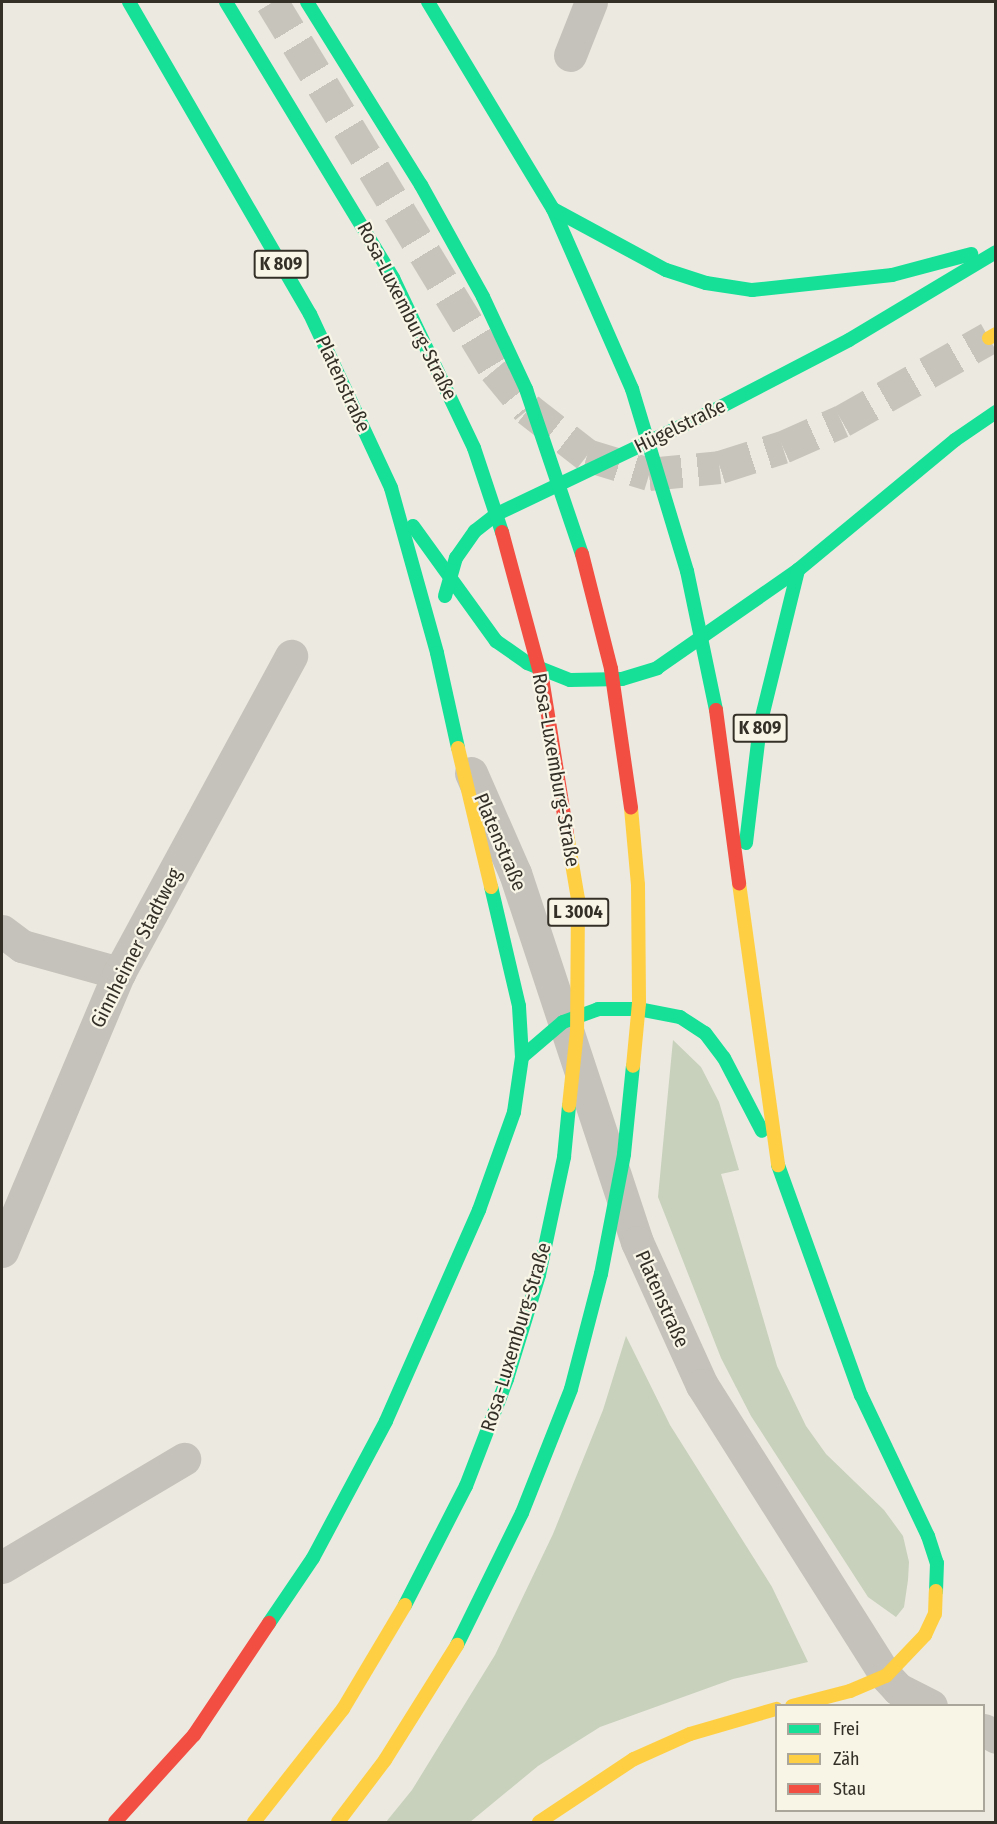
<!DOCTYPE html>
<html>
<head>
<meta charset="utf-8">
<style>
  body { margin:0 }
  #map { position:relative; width:997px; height:1824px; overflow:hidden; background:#ece9e0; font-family:"Fira Sans Condensed",sans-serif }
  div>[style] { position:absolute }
  .green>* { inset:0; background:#c7d1bb }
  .primary-tunnel>* { height:33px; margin-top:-16.5px; transform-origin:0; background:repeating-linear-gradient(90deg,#c7c4bb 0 33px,transparent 0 49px) }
  .street>* { height:33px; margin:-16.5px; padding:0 16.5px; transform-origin:16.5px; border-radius:16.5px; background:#c4c2ba }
  .fast>* { height:14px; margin:-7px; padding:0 7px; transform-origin:7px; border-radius:7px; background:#16e098 }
  .slow>* { height:14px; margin:-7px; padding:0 7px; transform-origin:7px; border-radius:7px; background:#ffcf43 }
  .jam>* { height:14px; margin:-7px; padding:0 7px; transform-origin:7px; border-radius:7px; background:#f24e42 }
  .fast-bridge>* { height:14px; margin:-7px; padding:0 7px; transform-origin:7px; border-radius:7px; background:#16e098 }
  .slow-bridge>* { height:14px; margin:-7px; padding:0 7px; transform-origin:7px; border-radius:7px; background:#ffcf43 }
  .jam-bridge>* { height:14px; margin:-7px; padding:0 7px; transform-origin:7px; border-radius:7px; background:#f24e42 }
  span { translate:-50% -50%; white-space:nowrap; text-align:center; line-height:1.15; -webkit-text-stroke:4.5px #f8f5e7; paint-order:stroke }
  .shield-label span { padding:2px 4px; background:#f8f5e7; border:2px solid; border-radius:4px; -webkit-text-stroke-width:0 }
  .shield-label { font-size:18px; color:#343028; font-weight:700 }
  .street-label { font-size:20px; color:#343028 }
  .frame { position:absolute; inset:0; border:3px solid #343028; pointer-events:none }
  .legend { position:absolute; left:775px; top:1704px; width:210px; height:108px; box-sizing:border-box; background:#f8f5e7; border:2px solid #aaa69b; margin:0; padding:8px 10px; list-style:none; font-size:18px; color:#343028 }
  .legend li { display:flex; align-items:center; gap:12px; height:30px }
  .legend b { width:30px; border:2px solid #aaa69b }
</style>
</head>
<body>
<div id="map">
  <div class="green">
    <div style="clip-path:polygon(673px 1040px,701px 1067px,719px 1102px,739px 1170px,721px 1174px,777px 1366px,806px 1426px,826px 1454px,884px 1510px,903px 1536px,909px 1562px,908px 1580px,904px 1607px,896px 1617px,868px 1597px,751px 1416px,721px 1358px,658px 1197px)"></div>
    <div style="clip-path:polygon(626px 1336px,670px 1425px,772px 1587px,808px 1662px,733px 1679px,600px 1727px,538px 1766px,470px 1822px,386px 1822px,412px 1790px,495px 1655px,553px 1534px,603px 1410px)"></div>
  </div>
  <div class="primary-tunnel">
    <div style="left:272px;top:2px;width:429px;rotate:58.7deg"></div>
    <div style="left:495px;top:369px;width:52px;rotate:50.5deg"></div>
    <div style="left:528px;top:409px;width:75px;rotate:37.9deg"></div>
    <div style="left:587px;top:455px;width:65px;rotate:17deg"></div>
    <div style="left:649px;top:474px;width:71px;rotate:-5.6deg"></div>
    <div style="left:720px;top:467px;width:66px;rotate:-17.6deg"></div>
    <div style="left:783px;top:447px;width:64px;rotate:-23.8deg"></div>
    <div style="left:842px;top:421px;width:169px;rotate:-29.5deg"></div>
  </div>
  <div class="street">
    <div style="left:570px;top:55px;width:57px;rotate:-68.4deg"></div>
    <div style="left:471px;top:773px;width:109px;rotate:66.3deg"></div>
    <div style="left:515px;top:873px;width:389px;rotate:71.7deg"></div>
    <div style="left:637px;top:1242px;width:157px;rotate:65.6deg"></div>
    <div style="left:702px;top:1385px;width:344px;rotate:57.7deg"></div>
    <div style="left:886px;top:1676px;width:18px;rotate:47deg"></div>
    <div style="left:898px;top:1689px;width:37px;rotate:27deg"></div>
    <div style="left:2px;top:931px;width:25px;rotate:37deg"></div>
    <div style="left:22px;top:946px;width:101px;rotate:15.6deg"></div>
    <div style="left:2px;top:1251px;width:302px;rotate:-67.2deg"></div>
    <div style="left:119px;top:973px;width:361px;rotate:-61.5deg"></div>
    <div style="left:2px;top:1567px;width:212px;rotate:-30.7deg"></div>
    <div style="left:984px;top:1730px;width:14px;rotate:30deg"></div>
  </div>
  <div class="fast">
    <div style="left:129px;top:2px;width:361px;rotate:59.9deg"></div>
    <div style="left:310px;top:314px;width:192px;rotate:65deg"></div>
    <div style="left:391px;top:488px;width:171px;rotate:74.4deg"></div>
    <div style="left:437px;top:653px;width:97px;rotate:77.5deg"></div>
    <div style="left:428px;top:2px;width:242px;rotate:58.9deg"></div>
    <div style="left:553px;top:209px;width:197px;rotate:66.3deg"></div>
    <div style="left:632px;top:389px;width:190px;rotate:73.2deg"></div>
    <div style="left:687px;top:571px;width:142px;rotate:78.2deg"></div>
    <div style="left:553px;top:209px;width:128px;rotate:28.4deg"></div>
    <div style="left:666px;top:270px;width:42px;rotate:18deg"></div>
    <div style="left:706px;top:283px;width:47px;rotate:8.7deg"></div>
    <div style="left:752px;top:290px;width:141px;rotate:-6.1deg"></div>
    <div style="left:892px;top:275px;width:82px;rotate:-14.9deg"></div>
    <div style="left:413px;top:526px;width:142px;rotate:54.2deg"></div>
    <div style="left:496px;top:641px;width:38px;rotate:35deg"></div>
    <div style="left:527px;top:663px;width:46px;rotate:21.6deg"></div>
    <div style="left:570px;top:680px;width:52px;rotate:-1.1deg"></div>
    <div style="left:622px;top:679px;width:37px;rotate:-17deg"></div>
    <div style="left:657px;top:668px;width:172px;rotate:-34.8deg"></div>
    <div style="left:798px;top:570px;width:204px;rotate:-39.6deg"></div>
    <div style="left:955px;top:440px;width:50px;rotate:-34.3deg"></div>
    <div style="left:445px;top:596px;width:40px;rotate:-74deg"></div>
    <div style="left:456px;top:558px;width:33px;rotate:-55deg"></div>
    <div style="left:475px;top:531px;width:28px;rotate:-38deg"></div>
    <div style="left:497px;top:514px;width:230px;rotate:-25.5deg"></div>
    <div style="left:705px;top:415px;width:162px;rotate:-27.5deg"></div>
    <div style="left:849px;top:340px;width:171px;rotate:-30.9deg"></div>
    <div style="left:746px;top:843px;width:119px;rotate:-83.2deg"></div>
    <div style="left:760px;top:725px;width:160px;rotate:-76.2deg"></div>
    <div style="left:563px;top:1022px;width:37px;rotate:-20deg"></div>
    <div style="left:598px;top:1009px;width:40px"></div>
    <div style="left:638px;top:1009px;width:43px;rotate:10.8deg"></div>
    <div style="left:680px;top:1017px;width:30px;rotate:33deg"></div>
    <div style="left:705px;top:1033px;width:31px;rotate:53deg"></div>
    <div style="left:724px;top:1058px;width:82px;rotate:62.5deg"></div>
    <div style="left:522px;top:1057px;width:54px;rotate:-40.5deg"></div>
    <div style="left:778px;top:1165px;width:245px;rotate:70.2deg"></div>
    <div style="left:861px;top:1395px;width:156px;rotate:64.6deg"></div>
    <div style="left:928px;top:1536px;width:28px;rotate:72deg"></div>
    <div style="left:937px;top:1563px;width:28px;rotate:92deg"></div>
    <div style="left:269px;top:1623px;width:78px;rotate:-55.9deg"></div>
    <div style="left:313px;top:1558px;width:155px;rotate:-61.9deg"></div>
    <div style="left:386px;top:1421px;width:231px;rotate:-66.2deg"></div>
    <div style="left:479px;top:1210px;width:104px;rotate:-70.3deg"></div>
    <div style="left:514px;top:1112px;width:56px;rotate:-81.7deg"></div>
    <div style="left:522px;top:1057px;width:51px;rotate:-93.4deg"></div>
    <div style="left:519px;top:1006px;width:122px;rotate:-103.2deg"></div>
  </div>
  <div class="slow">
    <div style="left:989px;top:338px;width:8px;rotate:-30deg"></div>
    <div style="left:458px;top:748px;width:143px;rotate:76.6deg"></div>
    <div style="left:739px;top:883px;width:285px;rotate:82.1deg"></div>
    <div style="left:792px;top:1706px;width:60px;rotate:-14.5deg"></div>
    <div style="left:850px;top:1691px;width:39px;rotate:-23deg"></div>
    <div style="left:886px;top:1676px;width:57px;rotate:-46.4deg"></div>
    <div style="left:925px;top:1635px;width:23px;rotate:-65deg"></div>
    <div style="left:935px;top:1614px;width:23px;rotate:-88deg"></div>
    <div style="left:539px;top:1822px;width:114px;rotate:-33.6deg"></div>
    <div style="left:634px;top:1759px;width:61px;rotate:-24.1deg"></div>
    <div style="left:690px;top:1734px;width:90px;rotate:-16.2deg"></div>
  </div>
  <div class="jam">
    <div style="left:716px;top:710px;width:175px;rotate:82.4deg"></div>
    <div style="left:115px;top:1822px;width:118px;rotate:-47.8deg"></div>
    <div style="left:194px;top:1735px;width:135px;rotate:-56.2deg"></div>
  </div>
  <div class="fast-bridge">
    <div style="left:226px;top:2px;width:323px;rotate:58.8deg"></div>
    <div style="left:393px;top:278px;width:188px;rotate:64.5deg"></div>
    <div style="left:474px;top:448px;width:89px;rotate:71.6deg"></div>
    <div style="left:307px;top:2px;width:216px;rotate:58.1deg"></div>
    <div style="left:421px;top:185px;width:128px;rotate:61deg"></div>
    <div style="left:483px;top:297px;width:102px;rotate:64.9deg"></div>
    <div style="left:526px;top:389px;width:174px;rotate:71.3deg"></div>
    <div style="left:405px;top:1605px;width:134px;rotate:-62.9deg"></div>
    <div style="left:466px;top:1486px;width:115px;rotate:-69deg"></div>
    <div style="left:507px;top:1379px;width:109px;rotate:-72.9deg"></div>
    <div style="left:539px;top:1275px;width:121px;rotate:-78deg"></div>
    <div style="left:564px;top:1157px;width:51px;rotate:-84.4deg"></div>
    <div style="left:457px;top:1645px;width:147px;rotate:-63.8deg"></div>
    <div style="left:522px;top:1513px;width:133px;rotate:-68.4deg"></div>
    <div style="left:571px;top:1389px;width:119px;rotate:-75.4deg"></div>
    <div style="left:601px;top:1274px;width:122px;rotate:-79.1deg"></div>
    <div style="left:624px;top:1154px;width:88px;rotate:-84.2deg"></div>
  </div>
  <div class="slow-bridge">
    <div style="left:631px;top:808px;width:77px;rotate:84.8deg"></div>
    <div style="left:638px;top:885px;width:118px;rotate:89.5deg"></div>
    <div style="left:639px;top:1003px;width:63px;rotate:95.4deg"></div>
    <div style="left:567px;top:834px;width:66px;rotate:80.4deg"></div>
    <div style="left:578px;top:899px;width:132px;rotate:90.4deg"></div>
    <div style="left:577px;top:1031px;width:75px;rotate:96.1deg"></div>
    <div style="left:254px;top:1822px;width:144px;rotate:-51.8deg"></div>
    <div style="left:343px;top:1709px;width:121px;rotate:-59.2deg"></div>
    <div style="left:338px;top:1822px;width:78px;rotate:-52.8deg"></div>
    <div style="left:385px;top:1760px;width:136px;rotate:-57.9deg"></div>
  </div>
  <div class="jam-bridge">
    <div style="left:502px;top:532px;width:157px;rotate:74.9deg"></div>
    <div style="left:543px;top:684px;width:152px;rotate:80.9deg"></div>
    <div style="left:582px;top:554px;width:119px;rotate:75.8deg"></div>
    <div style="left:611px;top:669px;width:140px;rotate:81.8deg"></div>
  </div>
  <div class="shield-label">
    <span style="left:281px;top:264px">K 809</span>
    <span style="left:760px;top:728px">K 809</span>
    <span style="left:578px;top:912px">L 3004</span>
  </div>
  <div class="street-label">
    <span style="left:407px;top:311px;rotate:63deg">Rosa-Luxemburg-Straße</span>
    <span style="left:343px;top:384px;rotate:65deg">Platenstraße</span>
    <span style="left:680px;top:426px;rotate:-26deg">Hügelstraße</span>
    <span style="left:556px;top:770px;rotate:80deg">Rosa-Luxemburg-Straße</span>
    <span style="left:500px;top:842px;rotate:67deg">Platenstraße</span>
    <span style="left:136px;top:948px;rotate:-63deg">Ginnheimer Stadtweg</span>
    <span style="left:662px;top:1299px;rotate:66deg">Platenstraße</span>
    <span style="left:516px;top:1337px;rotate:-73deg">Rosa-Luxemburg-Straße</span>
  </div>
  <div class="frame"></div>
  <ul class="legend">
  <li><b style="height:8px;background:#16e098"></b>Frei</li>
  <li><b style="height:8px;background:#ffcf43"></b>Zäh</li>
  <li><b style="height:8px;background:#f24e42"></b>Stau</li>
  </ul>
</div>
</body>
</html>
